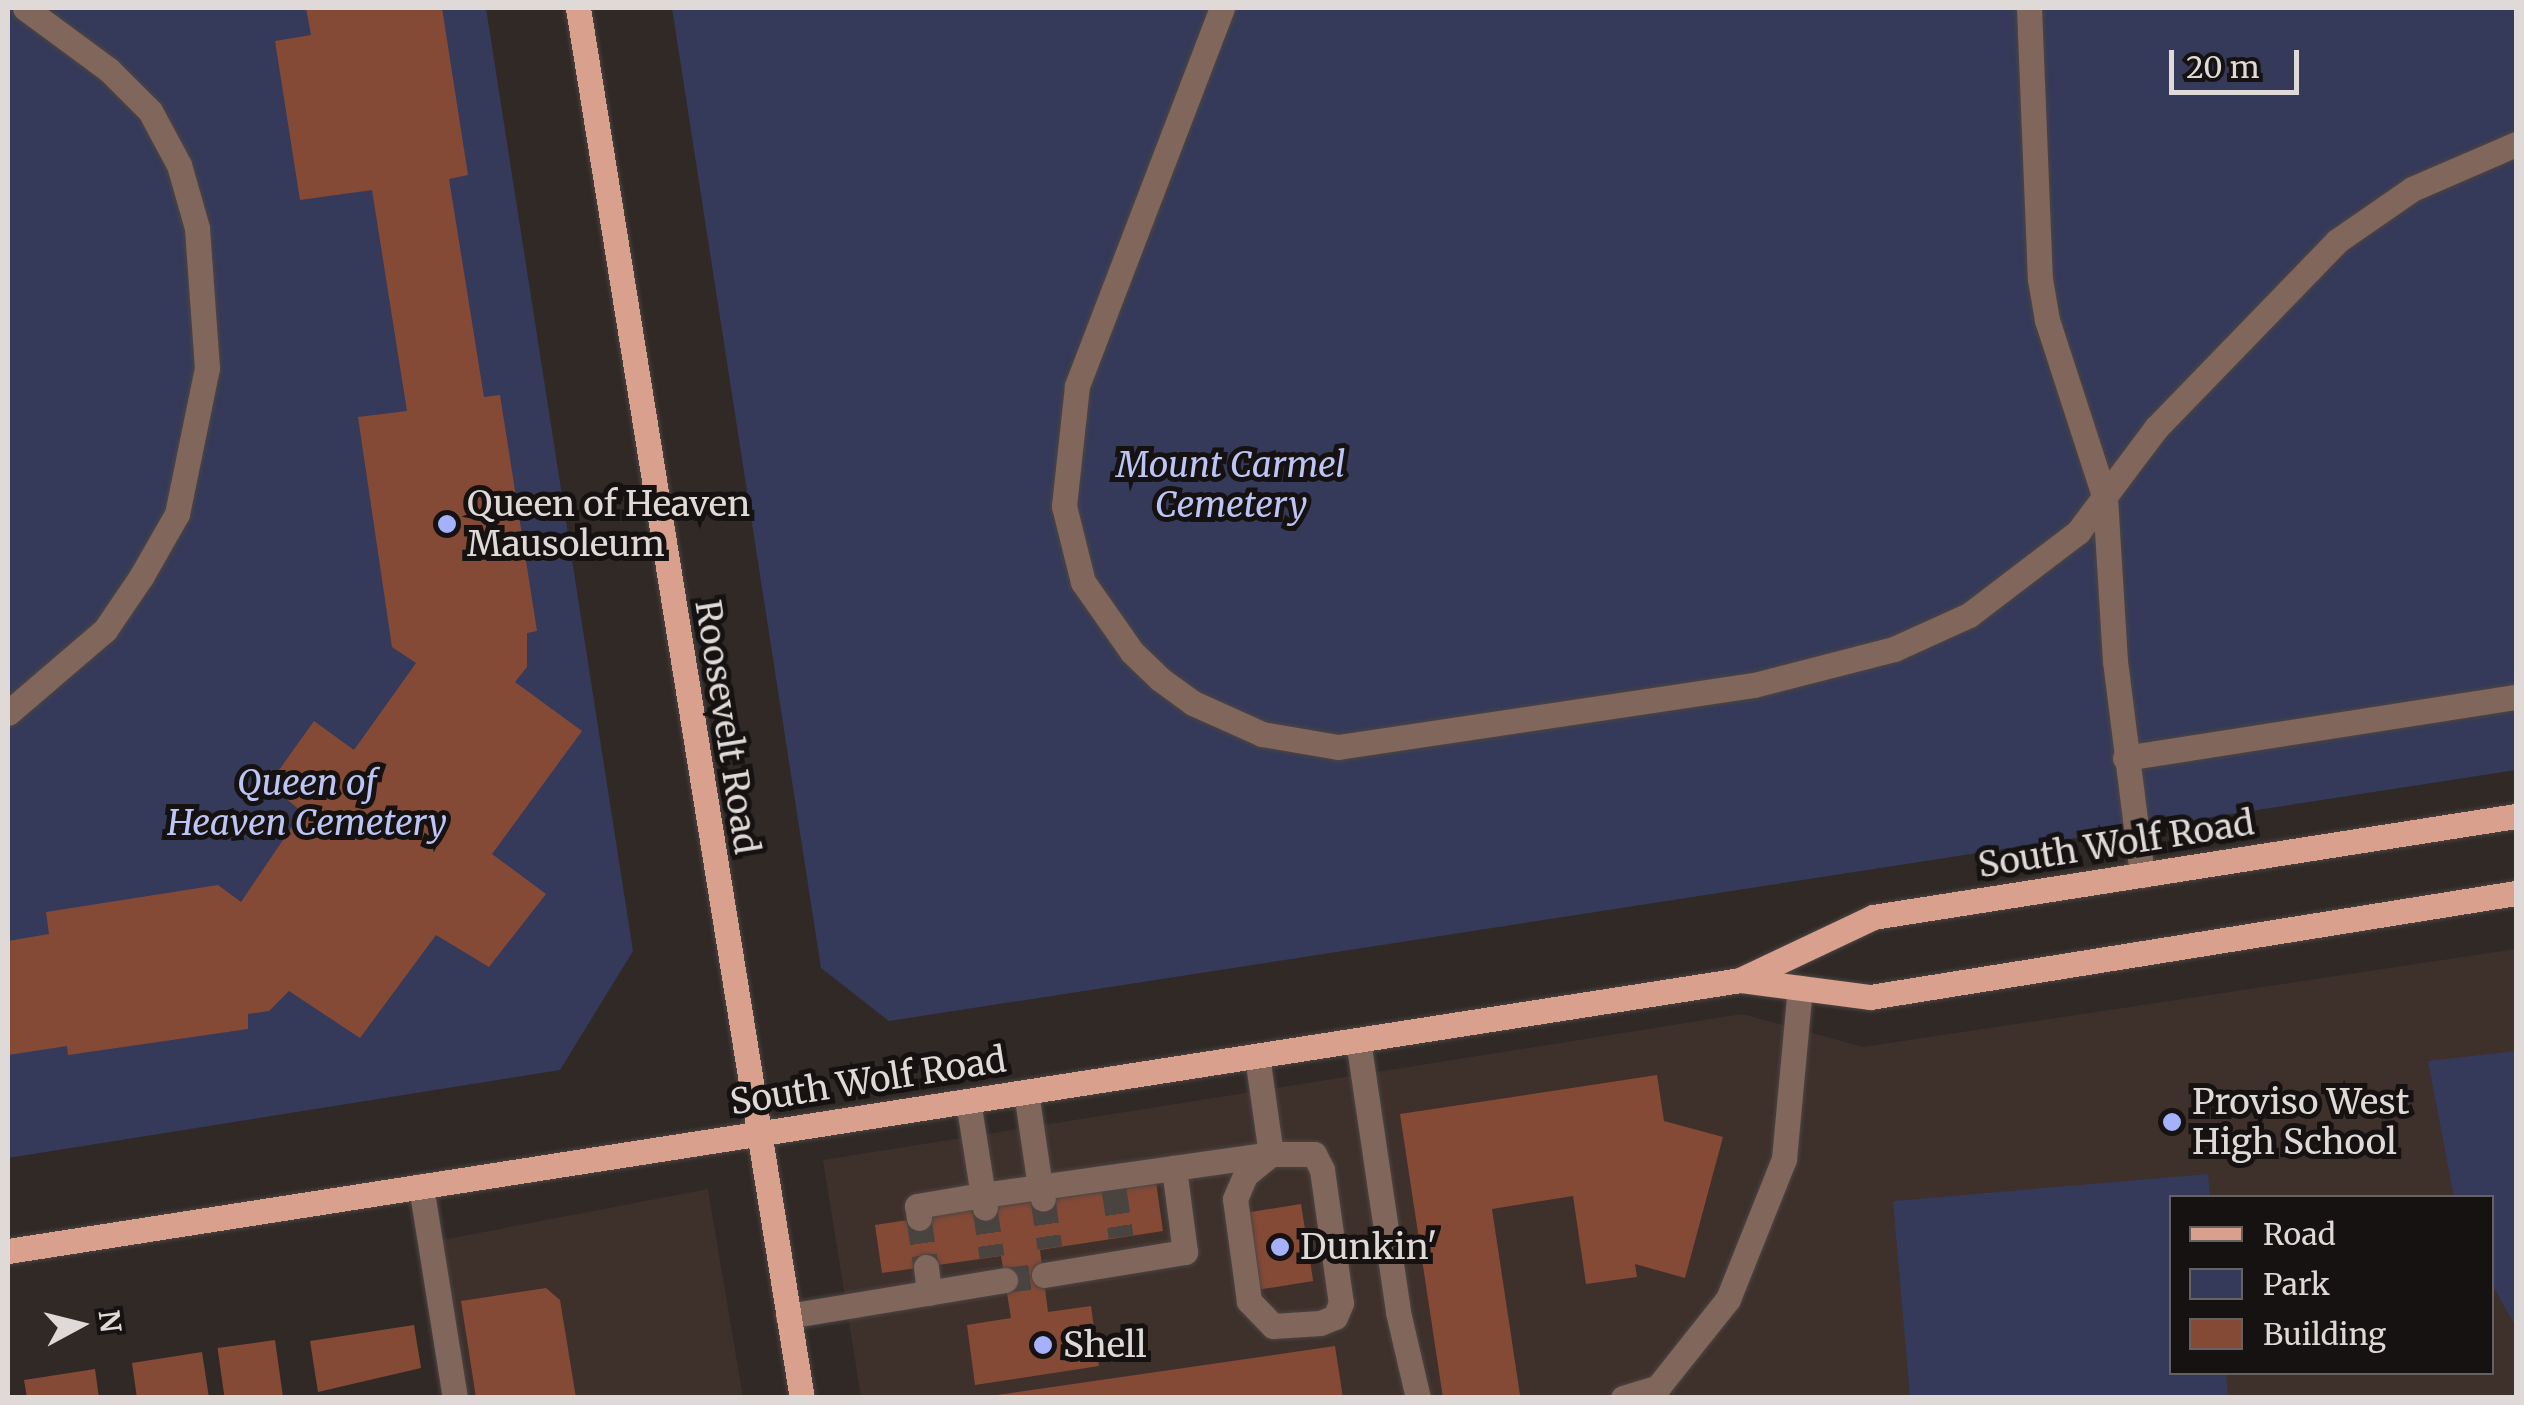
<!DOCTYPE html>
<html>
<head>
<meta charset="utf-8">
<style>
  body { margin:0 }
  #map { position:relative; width:2524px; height:1405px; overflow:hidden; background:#302926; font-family:Merriweather,serif }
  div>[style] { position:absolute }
  .built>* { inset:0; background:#3e302b }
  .green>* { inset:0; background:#353a5a }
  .building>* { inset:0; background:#854a36; transform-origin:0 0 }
  .minor-tunnel>* { height:25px; margin-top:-12.5px; transform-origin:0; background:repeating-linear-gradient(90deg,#4a4441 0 25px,transparent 0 37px) }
  .roads { filter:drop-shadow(0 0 2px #4c4542) drop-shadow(0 0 2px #4c4542) }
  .minor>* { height:25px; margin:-12.5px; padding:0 12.5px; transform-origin:12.5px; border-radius:12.5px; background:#81665c }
  .major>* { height:25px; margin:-12.5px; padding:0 12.5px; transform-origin:12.5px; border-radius:12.5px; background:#d8a08d }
  .dots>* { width:28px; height:28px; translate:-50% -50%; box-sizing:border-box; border:5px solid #151211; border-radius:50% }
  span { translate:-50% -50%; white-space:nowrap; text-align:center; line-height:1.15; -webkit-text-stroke:10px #151211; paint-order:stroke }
  .park-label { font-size:35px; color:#bcc5f6; font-style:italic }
  .poi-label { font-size:35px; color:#dfdad8 }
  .left { translate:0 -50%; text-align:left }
  .street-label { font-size:35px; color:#dfdad8 }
  .frame { position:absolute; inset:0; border:10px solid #dfdad8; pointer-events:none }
  .legend { position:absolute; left:2169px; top:1195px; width:325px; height:180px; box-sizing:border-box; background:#151211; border:2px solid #666261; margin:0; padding:12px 18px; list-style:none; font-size:30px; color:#dfdad8 }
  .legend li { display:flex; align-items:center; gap:20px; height:50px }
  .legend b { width:50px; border:2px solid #666261 }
  .north { position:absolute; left:30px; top:1275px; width:100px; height:100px; -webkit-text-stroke:8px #151211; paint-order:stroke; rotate:83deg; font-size:28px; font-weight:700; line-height:40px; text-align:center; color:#dfdad8 }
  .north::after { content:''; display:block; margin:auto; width:35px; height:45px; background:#dfdad8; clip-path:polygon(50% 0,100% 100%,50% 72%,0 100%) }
  .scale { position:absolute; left:2169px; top:50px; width:130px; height:45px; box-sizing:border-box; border:5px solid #dfdad8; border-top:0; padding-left:12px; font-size:30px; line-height:35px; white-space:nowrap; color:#dfdad8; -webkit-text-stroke:8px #151211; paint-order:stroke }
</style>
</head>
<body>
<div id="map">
  <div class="built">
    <div style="clip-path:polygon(evenodd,2516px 949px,2516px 1397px,861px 1397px,823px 1160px,1742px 1014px,1863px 1047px,2516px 949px,2172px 1198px,2492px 1198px,2492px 1372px,2172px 1372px,2172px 1198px)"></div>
    <div style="clip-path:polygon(708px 1189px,743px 1397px,445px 1397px,421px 1244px)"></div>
  </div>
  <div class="green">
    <div style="clip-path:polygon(8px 8px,486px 8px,633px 951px,560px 1070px,8px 1158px)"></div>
    <div style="clip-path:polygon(672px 8px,2516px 8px,2516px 770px,889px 1021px,821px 968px)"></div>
    <div style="clip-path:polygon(2516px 1051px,2516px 1327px,2492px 1285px,2492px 1198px,2454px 1197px,2428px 1061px)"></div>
    <div style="clip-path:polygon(2208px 1174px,2210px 1197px,2172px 1198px,2172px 1372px,2226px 1373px,2228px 1397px,1910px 1397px,1893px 1201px)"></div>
  </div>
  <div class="building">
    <div style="clip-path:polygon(306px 8px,442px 8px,468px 175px,449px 179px,484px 397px,500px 395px,537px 631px,527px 633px,527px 667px,515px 682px,582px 731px,492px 854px,546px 894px,489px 967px,436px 935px,360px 1038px,289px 991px,269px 1011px,248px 1014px,248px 1029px,68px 1055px,67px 1046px,8px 1055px,8px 941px,49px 934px,46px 912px,218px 885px,241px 902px,302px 812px,269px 784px,314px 721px,354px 750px,416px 663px,392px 647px,358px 417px,407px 411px,372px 190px,300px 200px,275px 41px,311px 35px)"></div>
    <div style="clip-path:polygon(1657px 1075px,1664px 1121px,1723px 1137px,1685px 1278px,1635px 1264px,1637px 1277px,1586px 1284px,1573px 1196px,1492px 1209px,1520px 1395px,1443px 1398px,1400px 1114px)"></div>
    <div style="clip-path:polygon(1156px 1182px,1163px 1231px,1040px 1250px,1048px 1312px,1091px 1306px,1099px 1366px,975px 1385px,967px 1325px,1011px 1318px,1001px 1256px,882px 1273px,875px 1225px)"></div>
    <div style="left:1301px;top:1204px;width:78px;height:54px;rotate:81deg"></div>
    <div style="clip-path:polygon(546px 1288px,560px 1300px,576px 1398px,476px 1398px,461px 1301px)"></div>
    <div style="clip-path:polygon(414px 1325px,421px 1368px,318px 1392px,310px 1341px)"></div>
    <div style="left:275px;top:1340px;width:59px;height:58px;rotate:82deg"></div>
    <div style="clip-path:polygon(1335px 1346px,1343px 1398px,997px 1398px,997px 1395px)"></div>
    <div style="clip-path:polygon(202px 1352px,209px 1398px,137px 1398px,132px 1363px)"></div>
    <div style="clip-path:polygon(95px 1369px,99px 1398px,27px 1398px,24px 1380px)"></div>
  </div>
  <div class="minor-tunnel">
    <div style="left:1114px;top:1189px;width:48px;rotate:81.5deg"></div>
    <div style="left:1043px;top:1199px;width:49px;rotate:81.9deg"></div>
    <div style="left:985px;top:1208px;width:49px;rotate:81.9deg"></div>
    <div style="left:919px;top:1218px;width:49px;rotate:81.9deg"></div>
    <div style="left:1005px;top:1280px;width:39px;rotate:-7deg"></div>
  </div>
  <div class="roads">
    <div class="minor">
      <div style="left:1222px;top:8px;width:405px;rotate:111deg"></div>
      <div style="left:1077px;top:386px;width:121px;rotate:96.2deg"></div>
      <div style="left:1064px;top:506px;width:78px;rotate:76deg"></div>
      <div style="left:1083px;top:582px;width:85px;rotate:55deg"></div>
      <div style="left:1132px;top:652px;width:39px;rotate:44deg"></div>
      <div style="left:1160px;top:679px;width:41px;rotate:36deg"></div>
      <div style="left:1193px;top:703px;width:76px;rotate:24.2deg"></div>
      <div style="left:1262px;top:734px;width:77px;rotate:9.7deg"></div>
      <div style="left:1338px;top:747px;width:421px;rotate:-8.5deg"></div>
      <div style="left:1754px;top:685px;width:145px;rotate:-14.4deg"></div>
      <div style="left:1894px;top:649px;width:82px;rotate:-24.4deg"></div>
      <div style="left:1969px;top:615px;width:137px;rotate:-37.3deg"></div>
      <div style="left:2078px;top:532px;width:130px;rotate:-53.1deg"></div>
      <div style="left:2156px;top:428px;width:260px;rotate:-45.9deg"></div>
      <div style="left:2337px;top:241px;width:91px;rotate:-34.7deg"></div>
      <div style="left:2412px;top:189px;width:113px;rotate:-23.4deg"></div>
      <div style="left:2029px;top:8px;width:271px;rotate:87.7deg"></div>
      <div style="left:2040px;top:279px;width:42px;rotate:80.3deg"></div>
      <div style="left:2047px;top:320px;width:187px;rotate:72deg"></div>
      <div style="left:2105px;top:498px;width:163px;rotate:86.5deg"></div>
      <div style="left:2115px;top:661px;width:216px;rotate:82.8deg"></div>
      <div style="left:8px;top:713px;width:128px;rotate:-40.6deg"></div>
      <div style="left:105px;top:630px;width:64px;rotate:-55.8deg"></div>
      <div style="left:141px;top:577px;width:73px;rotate:-60.3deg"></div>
      <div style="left:177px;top:514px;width:149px;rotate:-78.4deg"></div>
      <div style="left:207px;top:368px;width:140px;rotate:-94.1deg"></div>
      <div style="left:197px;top:228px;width:66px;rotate:-105.9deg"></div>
      <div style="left:179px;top:165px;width:61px;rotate:-118.2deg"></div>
      <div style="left:150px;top:111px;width:58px;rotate:-135deg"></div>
      <div style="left:109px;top:70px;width:104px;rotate:-143.6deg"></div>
      <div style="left:2125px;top:758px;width:396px;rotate:-8.9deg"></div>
      <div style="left:1358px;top:1040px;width:275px;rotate:81.6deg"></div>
      <div style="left:1398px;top:1312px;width:88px;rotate:76.9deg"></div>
      <div style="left:1257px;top:1056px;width:99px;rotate:81.9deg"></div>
      <div style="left:1026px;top:1092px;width:96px;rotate:81.6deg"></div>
      <div style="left:1040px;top:1187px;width:233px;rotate:-8.1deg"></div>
      <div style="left:1271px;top:1154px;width:43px"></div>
      <div style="left:1314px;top:1154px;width:18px;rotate:63deg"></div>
      <div style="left:1322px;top:1170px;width:134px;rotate:81.9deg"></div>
      <div style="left:1341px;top:1303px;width:15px;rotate:113deg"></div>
      <div style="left:1335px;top:1317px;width:16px;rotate:158deg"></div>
      <div style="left:1320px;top:1323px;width:47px;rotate:176.3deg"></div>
      <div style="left:1273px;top:1326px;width:35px;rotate:-134deg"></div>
      <div style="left:1249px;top:1301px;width:103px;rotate:-97.8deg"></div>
      <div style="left:1235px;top:1199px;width:26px;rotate:-67deg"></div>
      <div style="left:1245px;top:1175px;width:33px;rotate:-39deg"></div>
      <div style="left:968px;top:1101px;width:108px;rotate:81deg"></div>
      <div style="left:421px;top:1186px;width:215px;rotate:80.9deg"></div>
      <div style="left:919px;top:1218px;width:12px;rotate:-99deg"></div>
      <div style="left:917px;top:1206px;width:67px;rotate:-9.5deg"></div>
      <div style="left:983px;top:1195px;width:58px;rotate:-8deg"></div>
      <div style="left:1040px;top:1187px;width:12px;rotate:76deg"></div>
      <div style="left:926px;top:1267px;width:26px;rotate:83deg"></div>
      <div style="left:1044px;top:1275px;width:143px;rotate:-9.3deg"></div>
      <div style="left:1185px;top:1252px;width:85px;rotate:-97.5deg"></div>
      <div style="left:788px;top:1316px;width:220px;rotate:-9.4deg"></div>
      <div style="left:1623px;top:1398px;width:37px;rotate:-17deg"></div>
      <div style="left:1658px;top:1387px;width:112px;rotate:-51.5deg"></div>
      <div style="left:1728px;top:1299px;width:151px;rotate:-68.2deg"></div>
      <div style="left:1784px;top:1159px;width:172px;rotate:-84.7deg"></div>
    </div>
    <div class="major">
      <div style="left:578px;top:8px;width:1408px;rotate:80.85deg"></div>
      <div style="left:1740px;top:980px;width:147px;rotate:-25.3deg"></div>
      <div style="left:1873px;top:917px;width:651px;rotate:-8.93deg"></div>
      <div style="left:8px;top:1251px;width:1753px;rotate:-8.89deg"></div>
      <div style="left:1740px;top:980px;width:131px;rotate:7.5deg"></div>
      <div style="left:1870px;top:997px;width:654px;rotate:-9.15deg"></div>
    </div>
  </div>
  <div class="dots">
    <div style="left:447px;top:524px;background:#a6b1fc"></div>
    <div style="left:2172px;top:1122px;background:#a6b1fc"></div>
    <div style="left:1280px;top:1247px;background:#a6b1fc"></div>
    <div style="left:1043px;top:1345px;background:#a6b1fc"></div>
  </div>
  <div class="park-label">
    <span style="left:1231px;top:485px">Mount Carmel<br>Cemetery</span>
    <span style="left:307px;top:803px">Queen of<br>Heaven Cemetery</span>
  </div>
  <div class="poi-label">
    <span class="left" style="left:467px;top:524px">Queen of Heaven<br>Mausoleum</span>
    <span class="left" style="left:2192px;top:1122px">Proviso West<br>High School</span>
    <span class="left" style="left:1300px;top:1247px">Dunkin'</span>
    <span class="left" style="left:1063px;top:1345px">Shell</span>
  </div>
  <div class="street-label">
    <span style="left:727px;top:727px;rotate:81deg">Roosevelt Road</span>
    <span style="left:2116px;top:844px;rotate:-9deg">South Wolf Road</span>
    <span style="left:868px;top:1081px;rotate:-9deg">South Wolf Road</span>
  </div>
  <div class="frame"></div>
  <ul class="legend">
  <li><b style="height:12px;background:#d8a08d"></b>Road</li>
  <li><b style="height:28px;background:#353a5a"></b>Park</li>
  <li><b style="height:28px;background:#854a36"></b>Building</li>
  </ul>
  <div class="north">N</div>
  <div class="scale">20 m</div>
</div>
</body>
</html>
